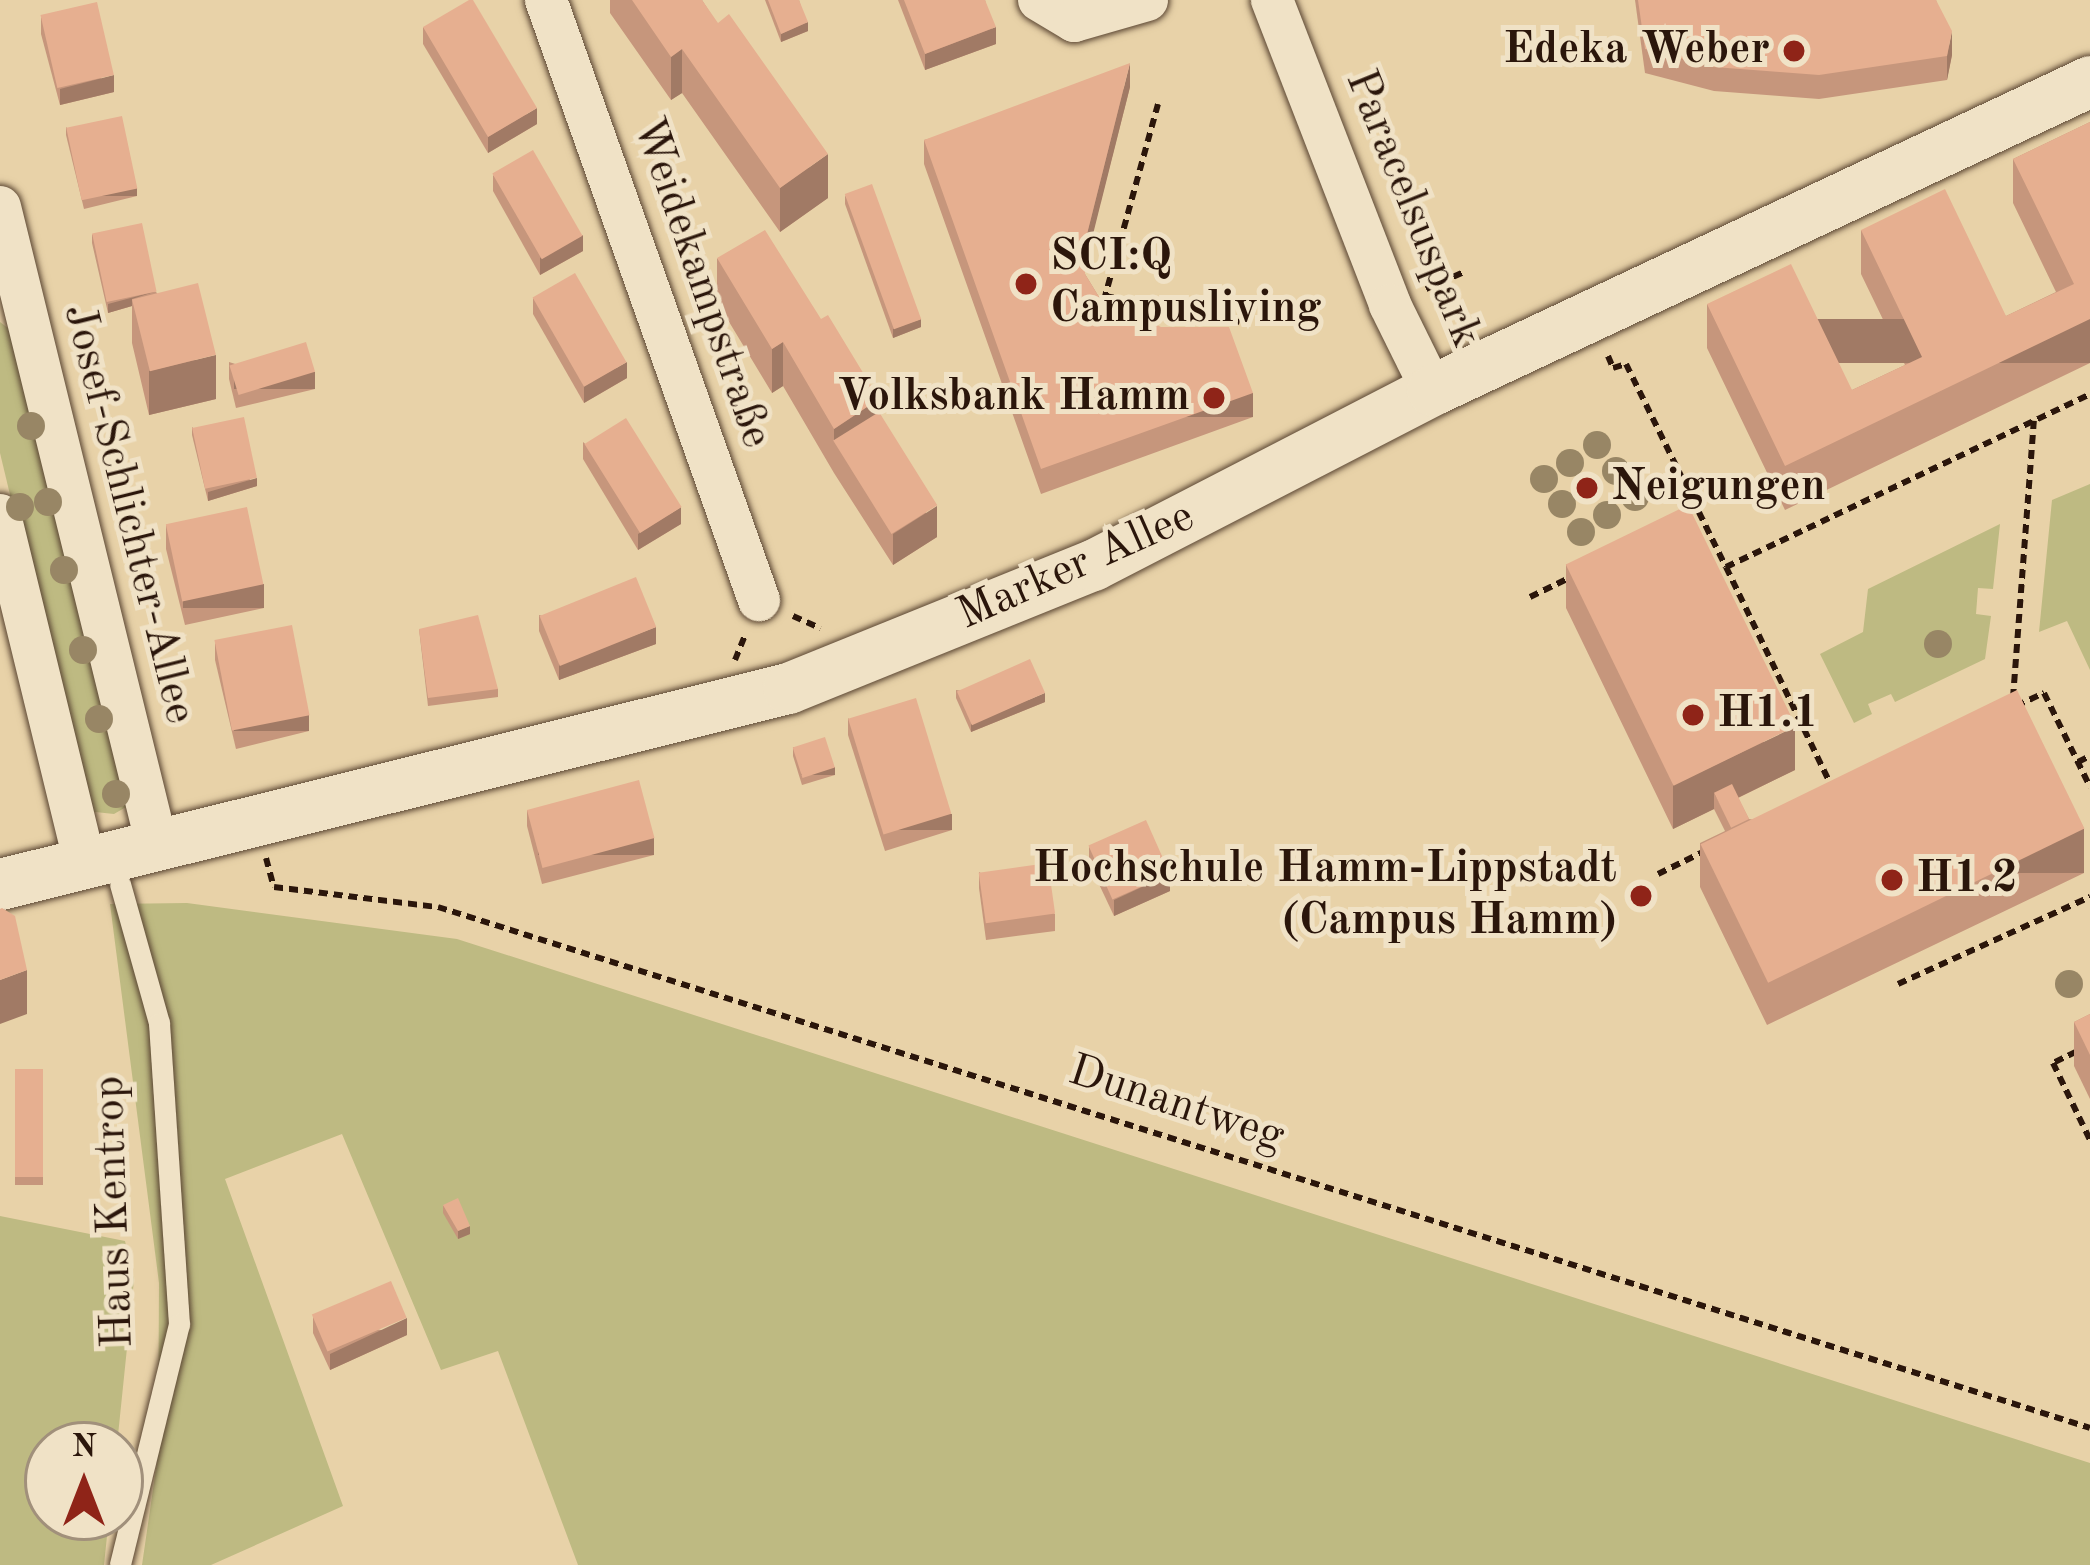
<!DOCTYPE html>
<html>
<head>
<meta charset="utf-8">
<style>
  body { margin:0 }
  #map { position:relative; width:2090px; height:1565px; overflow:hidden; background:#e8d2a8; font-family:"Old Standard TT",serif }
  div>[style] { position:absolute }
  .green>* { inset:0; background:#beba82 }
  .path>* { height:6px; margin-top:-3px; transform-origin:0; background:repeating-linear-gradient(90deg,#2b160b 0 9px,transparent 0 15px) }
  .roads { filter:drop-shadow(0 0 3px #5a4532) drop-shadow(0 0 3px #5a4532) }
  .service>* { height:21px; margin:-10.5px; padding:0 10.5px; transform-origin:10.5px; border-radius:10.5px; background:#f0e2c6 }
  .minor>* { height:42px; margin:-21px; padding:0 21px; transform-origin:21px; border-radius:21px; background:#f0e2c6 }
  .tertiary>* { height:51px; margin:-25.5px; padding:0 25.5px; transform-origin:25.5px; border-radius:25.5px; background:#f0e2c6 }
  .trees>* { width:28px; height:28px; margin:-14px; border-radius:50%; background:#988665 }
  .wall>* { inset:0; background:#c6967c; transform-origin:0 0 }
  .shaded-wall>* { inset:0; background:#a17a65; transform-origin:0 0 }
  .building>* { inset:0; background:#e6af90; transform-origin:0 0 }
  .dots>* { width:33px; height:33px; translate:-50% -50%; box-sizing:border-box; border:6px solid #f0e2c6; border-radius:50% }
  span { translate:-50% -50%; white-space:nowrap; text-align:center; line-height:1.15; -webkit-text-stroke:10px #f0e2c6; paint-order:stroke }
  .poi-label { font-size:45px; color:#2b160b; font-weight:700 }
  .right { translate:-100% -50%; text-align:right }
  .left { translate:0 -50%; text-align:left }
  .street-label { font-size:45px; color:#2b160b }
  .north { position:absolute; left:24px; top:1421px; width:120px; height:120px; box-sizing:border-box; background:#f0e2c6; border:3px solid #a1907b; border-radius:50%; rotate:0deg; font-size:33px; font-weight:700; line-height:48px; text-align:center; color:#2b160b }
  .north::after { content:''; display:block; margin:auto; width:42px; height:54px; background:#8f2418; clip-path:polygon(50% 0,100% 100%,50% 72%,0 100%) }
</style>
</head>
<body>
<div id="map">
  <div class="green">
    <div style="clip-path:polygon(0 322px,13px 332px,126px 807px,114px 814px,86px 811px,0 453px)"></div>
    <div style="clip-path:polygon(2090px 484px,2090px 670px,2067px 621px,2039px 632px,2052px 500px)"></div>
    <div style="clip-path:polygon(2000px 524px,1993px 589px,1978px 588px,1976px 614px,1991px 616px,1985px 659px,1895px 702px,1891px 694px,1868px 704px,1872px 714px,1854px 723px,1820px 654px,1863px 632px,1868px 589px)"></div>
    <div style="clip-path:polygon(187px 903px,457px 939px,2090px 1463px,2090px 1565px,578px 1565px,498px 1351px,441px 1370px,342px 1134px,225px 1179px,343px 1506px,211px 1565px,142px 1565px,158px 1455px,159px 1283px,110px 904px)"></div>
    <div style="clip-path:polygon(0 1216px,125px 1241px,134px 1280px,117px 1445px,48px 1445px,48px 1517px,109px 1517px,104px 1565px,0 1565px)"></div>
  </div>
  <div class="path">
    <div style="left:1158px;top:104px;width:199px;rotate:105.4deg"></div>
    <div style="left:1105px;top:296px;width:137px;rotate:10.9deg"></div>
    <div style="left:1426px;top:289px;width:44px;rotate:-24.2deg"></div>
    <div style="left:1608px;top:356px;width:13px;rotate:67deg"></div>
    <div style="left:1613px;top:368px;width:14px;rotate:-17deg"></div>
    <div style="left:1626px;top:364px;width:226px;rotate:63.8deg"></div>
    <div style="left:1726px;top:567px;width:403px;rotate:-25.4deg"></div>
    <div style="left:1726px;top:567px;width:242px;rotate:64.3deg"></div>
    <div style="left:1530px;top:597px;width:48px;rotate:-26deg"></div>
    <div style="left:793px;top:616px;width:30px;rotate:24deg"></div>
    <div style="left:735px;top:660px;width:29px;rotate:-68deg"></div>
    <div style="left:2013px;top:698px;width:278px;rotate:-85.7deg"></div>
    <div style="left:2016px;top:706px;width:31px;rotate:-25deg"></div>
    <div style="left:2044px;top:693px;width:105px;rotate:63.9deg"></div>
    <div style="left:2078px;top:762px;width:13px;rotate:-27deg"></div>
    <div style="left:266px;top:858px;width:30px;rotate:75deg"></div>
    <div style="left:274px;top:887px;width:165px;rotate:7deg"></div>
    <div style="left:438px;top:907px;width:1732px;rotate:17.5deg"></div>
    <div style="left:1658px;top:874px;width:50px;rotate:-26.1deg"></div>
    <div style="left:1898px;top:984px;width:211px;rotate:-24.4deg"></div>
    <div style="left:2090px;top:1045px;width:41px;rotate:154.1deg"></div>
    <div style="left:2053px;top:1063px;width:85px;rotate:64.3deg"></div>
  </div>
  <div class="roads">
    <div class="service">
      <div style="left:120px;top:884px;width:144px;rotate:74.3deg"></div>
      <div style="left:159px;top:1023px;width:302px;rotate:86.2deg"></div>
      <div style="left:179px;top:1324px;width:248px;rotate:103.8deg"></div>
    </div>
    <div class="minor">
      <div style="left:546px;top:0;width:637px;rotate:70.46deg"></div>
      <div style="left:1039px;top:0;width:41px;rotate:31deg"></div>
      <div style="left:1074px;top:21px;width:76px;rotate:-16deg"></div>
      <div style="left:1272px;top:0;width:327px;rotate:68.8deg"></div>
      <div style="left:1390px;top:305px;width:95px;rotate:63.7deg"></div>
      <div style="left:0;top:207px;width:657px;rotate:76.18deg"></div>
      <div style="left:0;top:515px;width:359px;rotate:76.3deg"></div>
    </div>
    <div class="tertiary">
      <div style="left:0;top:884px;width:812px;rotate:-13.97deg"></div>
      <div style="left:788px;top:688px;width:329px;rotate:-22deg"></div>
      <div style="left:1093px;top:565px;width:382px;rotate:-27.3deg"></div>
      <div style="left:1432px;top:390px;width:727px;rotate:-25.15deg"></div>
    </div>
  </div>
  <div class="trees">
    <div style="left:31px;top:426px"></div>
    <div style="left:1597px;top:445px"></div>
    <div style="left:1570px;top:463px"></div>
    <div style="left:1616px;top:471px"></div>
    <div style="left:1544px;top:479px"></div>
    <div style="left:1635px;top:497px"></div>
    <div style="left:48px;top:502px"></div>
    <div style="left:1562px;top:504px"></div>
    <div style="left:20px;top:507px"></div>
    <div style="left:1607px;top:515px"></div>
    <div style="left:1581px;top:532px"></div>
    <div style="left:64px;top:570px"></div>
    <div style="left:1938px;top:644px"></div>
    <div style="left:83px;top:650px"></div>
    <div style="left:99px;top:719px"></div>
    <div style="left:116px;top:794px"></div>
    <div style="left:2069px;top:984px"></div>
  </div>
  <div class="wall">
    <div style="clip-path:polygon(610px 0,702px 0,828px 198px,780px 232px,682px 93px,671px 100px,610px 13px)"></div>
    <div style="clip-path:polygon(765px 0,799px 0,808px 31px,781px 42px)"></div>
    <div style="clip-path:polygon(898px 0,985px 0,996px 44px,925px 70px)"></div>
    <div style="clip-path:polygon(1635px 0,1936px 0,1952px 55px,1947px 80px,1819px 99px,1714px 91px,1645px 73px)"></div>
    <div style="clip-path:polygon(41px 17px,114px 92px,60px 105px,41px 34px)"></div>
    <div style="clip-path:polygon(423px 27px,537px 124px,488px 153px,423px 44px)"></div>
    <div style="clip-path:polygon(1130px 87px,1084px 267px,1085px 274px,1099px 297px,1253px 417px,1041px 494px,924px 164px,924px 140px)"></div>
    <div style="clip-path:polygon(2090px 122px,2090px 363px,1785px 510px,1707px 348px,1707px 304px,1852px 390px,1905px 365px,1861px 274px,1861px 230px,2006px 316px,2056px 292px,2013px 203px,2013px 159px)"></div>
    <div style="clip-path:polygon(66px 127px,137px 196px,84px 209px,66px 135px)"></div>
    <div style="clip-path:polygon(493px 175px,583px 251px,540px 275px,493px 191px)"></div>
    <div style="clip-path:polygon(845px 195px,921px 327px,893px 338px,845px 204px)"></div>
    <div style="clip-path:polygon(92px 234px,157px 293px,216px 399px,149px 415px,132px 343px,132px 306px,108px 313px,92px 243px)"></div>
    <div style="clip-path:polygon(717px 258px,879px 412px,937px 537px,893px 565px,834px 473px,783px 386px,772px 393px,717px 302px)"></div>
    <div style="clip-path:polygon(533px 298px,627px 378px,584px 403px,533px 314px)"></div>
    <div style="clip-path:polygon(229px 362px,315px 389px,236px 408px,229px 379px)"></div>
    <div style="clip-path:polygon(192px 427px,257px 486px,208px 501px,192px 435px)"></div>
    <div style="clip-path:polygon(583px 442px,681px 524px,638px 550px,583px 459px)"></div>
    <div style="clip-path:polygon(166px 525px,264px 608px,185px 625px,166px 549px)"></div>
    <div style="clip-path:polygon(1566px 564px,1795px 770px,1738px 798px,1749px 819px,2084px 873px,1767px 1025px,1700px 887px,1700px 843px,1725px 831px,1714px 809px,1673px 829px,1566px 608px)"></div>
    <div style="clip-path:polygon(539px 615px,656px 644px,559px 680px,539px 631px)"></div>
    <div style="clip-path:polygon(419px 629px,498px 689px,498px 697px,428px 706px)"></div>
    <div style="clip-path:polygon(215px 643px,309px 731px,236px 749px,215px 660px)"></div>
    <div style="clip-path:polygon(956px 690px,1045px 702px,971px 732px,956px 698px)"></div>
    <div style="clip-path:polygon(848px 718px,952px 830px,885px 851px,848px 735px)"></div>
    <div style="clip-path:polygon(793px 747px,835px 775px,802px 785px,793px 756px)"></div>
    <div style="clip-path:polygon(527px 810px,654px 855px,542px 884px,527px 826px)"></div>
    <div style="clip-path:polygon(1089px 847px,1170px 891px,1114px 916px,1089px 863px)"></div>
    <div style="clip-path:polygon(979px 872px,1055px 914px,1055px 931px,986px 940px,979px 888px)"></div>
    <div style="clip-path:polygon(2090px 1014px,2090px 1099px,2074px 1066px,2074px 1022px)"></div>
    <div style="left:15px;top:1069px;width:28px;height:116px"></div>
    <div style="clip-path:polygon(443px 1205px,470px 1234px,458px 1239px,443px 1213px)"></div>
    <div style="clip-path:polygon(313px 1317px,407px 1335px,330px 1370px,313px 1333px)"></div>
  </div>
  <div class="shaded-wall">
    <div style="clip-path:polygon(808px 22px,808px 31px,781px 42px,781px 34px)"></div>
    <div style="clip-path:polygon(996px 27px,996px 44px,925px 70px,925px 54px)"></div>
    <div style="clip-path:polygon(1952px 31px,1952px 55px,1947px 80px,1947px 56px)"></div>
    <div style="clip-path:polygon(682px 49px,682px 93px,671px 100px,671px 57px)"></div>
    <div style="clip-path:polygon(1130px 63px,1130px 87px,1084px 270px,1084px 246px)"></div>
    <div style="clip-path:polygon(114px 75px,114px 92px,60px 105px,60px 89px)"></div>
    <div style="clip-path:polygon(537px 108px,537px 124px,488px 153px,488px 137px)"></div>
    <div style="clip-path:polygon(828px 154px,828px 198px,780px 232px,780px 188px)"></div>
    <div style="left:137px;top:188px;width:8px;height:55px;rotate:90deg"></div>
    <div style="clip-path:polygon(583px 235px,583px 251px,540px 275px,540px 258px)"></div>
    <div style="clip-path:polygon(157px 291px,132px 299px,132px 306px,108px 313px,108px 304px)"></div>
    <div style="clip-path:polygon(921px 319px,921px 327px,893px 338px,893px 329px)"></div>
    <div style="left:2090px;top:319px;width:44px;height:339px;rotate:90deg"></div>
    <div style="clip-path:polygon(783px 342px,783px 386px,772px 393px,772px 349px)"></div>
    <div style="clip-path:polygon(216px 355px,216px 399px,149px 415px,149px 371px)"></div>
    <div style="clip-path:polygon(627px 362px,627px 378px,584px 403px,584px 386px)"></div>
    <div style="left:315px;top:372px;width:17px;height:81px;rotate:90deg"></div>
    <div style="left:1253px;top:393px;width:24px;height:225px;rotate:90deg"></div>
    <div style="clip-path:polygon(879px 399px,879px 443px,834px 441px,834px 429px)"></div>
    <div style="clip-path:polygon(257px 478px,257px 486px,208px 501px,208px 492px)"></div>
    <div style="clip-path:polygon(937px 506px,937px 537px,893px 565px,893px 534px)"></div>
    <div style="clip-path:polygon(681px 507px,681px 524px,638px 550px,638px 534px)"></div>
    <div style="left:264px;top:584px;width:24px;height:81px;rotate:90deg"></div>
    <div style="clip-path:polygon(656px 627px,656px 644px,559px 680px,559px 664px)"></div>
    <div style="clip-path:polygon(1045px 693px,1045px 702px,971px 732px,971px 724px)"></div>
    <div style="left:309px;top:715px;width:16px;height:75px;rotate:90deg"></div>
    <div style="clip-path:polygon(1795px 727px,1795px 770px,1721px 806px,1714px 793px,1714px 809px,1673px 829px,1673px 785px)"></div>
    <div style="left:835px;top:767px;width:8px;height:34px;rotate:90deg"></div>
    <div style="left:952px;top:814px;width:16px;height:70px;rotate:90deg"></div>
    <div style="left:2084px;top:829px;width:44px;height:352px;rotate:90deg"></div>
    <div style="left:654px;top:838px;width:17px;height:116px;rotate:90deg"></div>
    <div style="clip-path:polygon(1170px 874px,1170px 891px,1114px 916px,1114px 900px)"></div>
    <div style="clip-path:polygon(27px 970px,27px 1014px,0 1024px,0 980px)"></div>
    <div style="clip-path:polygon(470px 1226px,470px 1234px,458px 1239px,458px 1231px)"></div>
    <div style="clip-path:polygon(407px 1318px,407px 1335px,330px 1370px,330px 1354px)"></div>
  </div>
  <div class="building">
    <div style="clip-path:polygon(469px 0,473px 0,537px 108px,488px 137px,423px 27px)"></div>
    <div style="clip-path:polygon(632px 0,702px 0,718px 23px,729px 14px,828px 154px,780px 188px,682px 49px,671px 57px)"></div>
    <div style="clip-path:polygon(768px 0,799px 0,808px 22px,781px 34px)"></div>
    <div style="clip-path:polygon(904px 0,985px 0,996px 27px,925px 54px)"></div>
    <div style="clip-path:polygon(1638px 0,1936px 0,1952px 31px,1947px 56px,1819px 75px,1714px 67px,1645px 49px)"></div>
    <div style="left:97px;top:2px;width:75px;height:58px;rotate:77deg"></div>
    <div style="clip-path:polygon(1130px 63px,1084px 246px,1085px 274px,1099px 297px,1161px 327px,1229px 327px,1253px 393px,1041px 469px,924px 140px)"></div>
    <div style="left:122px;top:116px;width:74px;height:57px;rotate:78deg"></div>
    <div style="clip-path:polygon(2090px 122px,2090px 319px,1785px 466px,1707px 304px,1791px 264px,1852px 390px,1922px 357px,1861px 230px,1945px 189px,2006px 316px,2074px 284px,2013px 159px)"></div>
    <div style="left:533px;top:150px;width:99px;height:47px;rotate:60deg"></div>
    <div style="left:872px;top:184px;width:144px;height:29px;rotate:70deg"></div>
    <div style="left:142px;top:223px;width:70px;height:51px;rotate:78deg"></div>
    <div style="clip-path:polygon(765px 230px,821px 319px,828px 315px,879px 399px,834px 429px,783px 342px,772px 349px,717px 258px)"></div>
    <div style="left:575px;top:273px;width:103px;height:49px;rotate:60deg"></div>
    <div style="left:198px;top:283px;width:74px;height:68px;rotate:76deg"></div>
    <div style="left:306px;top:342px;width:31px;height:80px;rotate:73deg"></div>
    <div style="left:879px;top:412px;width:110px;height:54px;rotate:58deg"></div>
    <div style="left:244px;top:417px;width:62px;height:53px;rotate:78deg"></div>
    <div style="left:626px;top:418px;width:105px;height:49px;rotate:58deg"></div>
    <div style="left:1688px;top:505px;width:246px;height:136px;rotate:64deg"></div>
    <div style="left:247px;top:507px;width:79px;height:83px;rotate:78deg"></div>
    <div style="left:636px;top:577px;width:54px;height:104px;rotate:68deg"></div>
    <div style="clip-path:polygon(478px 615px,498px 689px,428px 698px,419px 629px)"></div>
    <div style="left:292px;top:625px;width:92px;height:79px;rotate:79deg"></div>
    <div style="left:1030px;top:659px;width:37px;height:80px;rotate:66deg"></div>
    <div style="left:2017px;top:690px;width:154px;height:352px;rotate:64deg"></div>
    <div style="left:916px;top:698px;width:121px;height:71px;rotate:73deg"></div>
    <div style="left:825px;top:737px;width:32px;height:34px;rotate:72deg"></div>
    <div style="left:639px;top:780px;width:60px;height:116px;rotate:75deg"></div>
    <div style="left:1732px;top:784px;width:39px;height:20px;rotate:64deg"></div>
    <div style="left:1146px;top:820px;width:59px;height:63px;rotate:66deg"></div>
    <div style="left:1048px;top:863px;width:51px;height:70px;rotate:82deg"></div>
    <div style="clip-path:polygon(2px 908px,15px 916px,27px 970px,0 980px,0 909px)"></div>
    <div style="clip-path:polygon(2090px 1014px,2090px 1055px,2074px 1022px)"></div>
    <div style="left:15px;top:1069px;width:28px;height:108px"></div>
    <div style="clip-path:polygon(458px 1198px,470px 1226px,458px 1231px,443px 1205px)"></div>
    <div style="left:391px;top:1281px;width:40px;height:86px;rotate:67deg"></div>
  </div>
  <div class="dots">
    <div style="left:1794px;top:51px;background:#8f2418"></div>
    <div style="left:1026px;top:284px;background:#8f2418"></div>
    <div style="left:1214px;top:398px;background:#8f2418"></div>
    <div style="left:1587px;top:488px;background:#8f2418"></div>
    <div style="left:1693px;top:715px;background:#8f2418"></div>
    <div style="left:1892px;top:880px;background:#8f2418"></div>
    <div style="left:1641px;top:896px;background:#8f2418"></div>
  </div>
  <div class="poi-label">
    <span class="right" style="left:1770px;top:51px">Edeka Weber</span>
    <span class="left" style="left:1050px;top:284px">SCI:Q<br>Campusliving</span>
    <span class="right" style="left:1190px;top:398px">Volksbank Hamm</span>
    <span class="left" style="left:1611px;top:488px">Neigungen</span>
    <span class="left" style="left:1717px;top:715px">H1.1</span>
    <span class="right" style="left:1617px;top:896px">Hochschule Hamm-Lippstadt<br>(Campus Hamm)</span>
    <span class="left" style="left:1916px;top:880px">H1.2</span>
  </div>
  <div class="street-label">
    <span style="left:1412px;top:209px;rotate:68deg">Paracelsuspark</span>
    <span style="left:701px;top:283px;rotate:71deg">Weidekampstraße</span>
    <span style="left:128px;top:514px;rotate:76deg">Josef-Schlichter-Allee</span>
    <span style="left:1076px;top:567px;rotate:-24deg">Marker Allee</span>
    <span style="left:1176px;top:1105px;rotate:18deg">Dunantweg</span>
    <span style="left:115px;top:1212px;rotate:-92deg">Haus Kentrop</span>
  </div>
  <div class="north">N</div>
</div>
</body>
</html>
